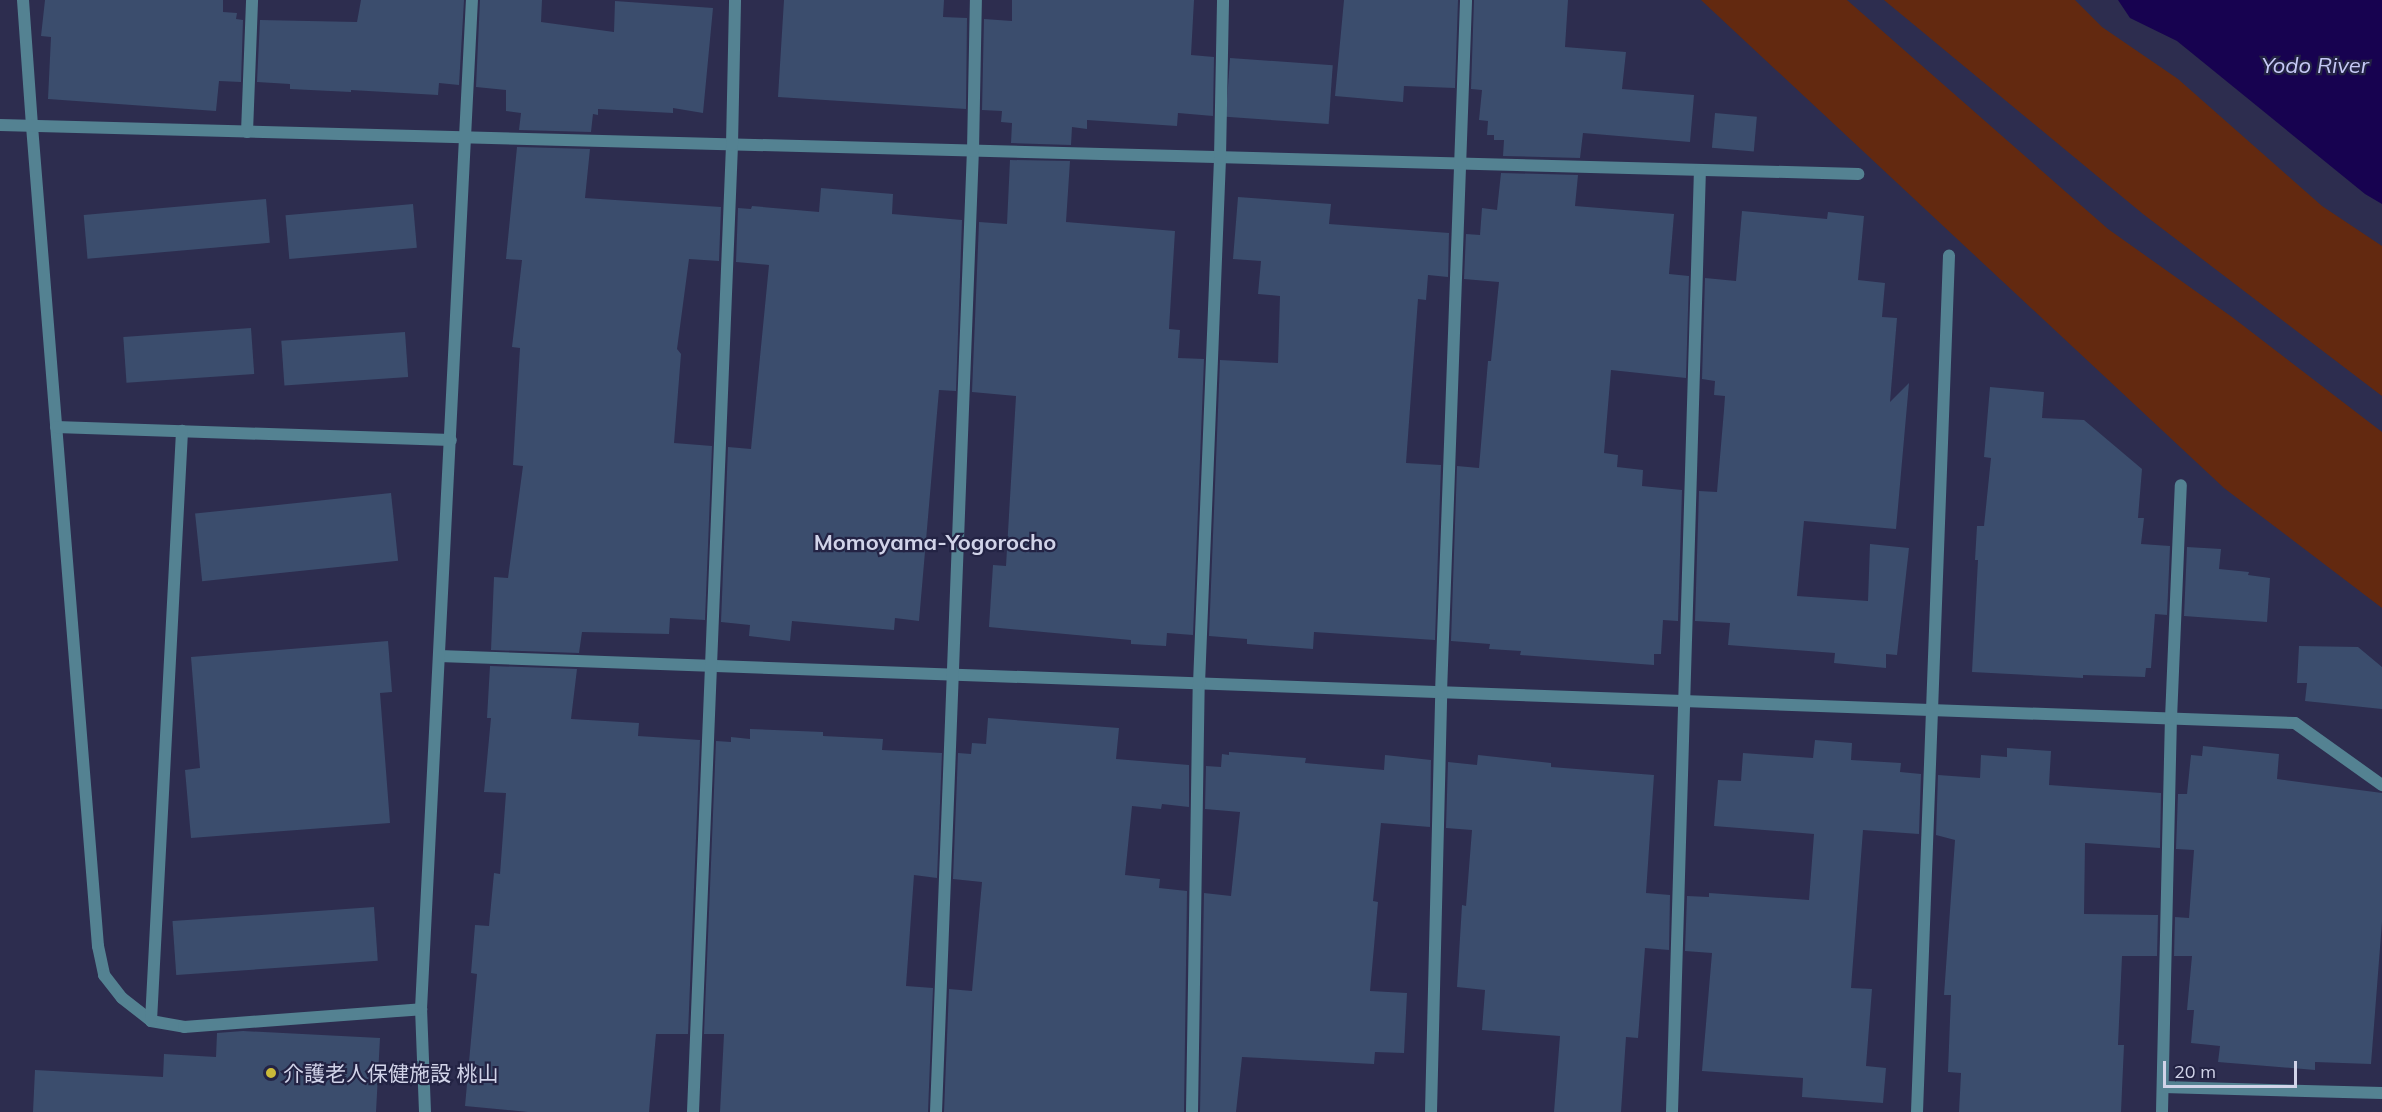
<!DOCTYPE html>
<html>
<head>
<meta charset="utf-8">
<style>
  body { margin:0 }
  #map { position:relative; width:2382px; height:1112px; overflow:hidden; background:#2d2d4f; font-family:Mulish,"Noto Sans JP",sans-serif }
  div>[style] { position:absolute }
  .green>* { inset:0; background:#632910 }
  .water>* { inset:0; background:#170250 }
  .building>* { inset:0; background:#3b4d6d; transform-origin:0 0 }
  .service>* { height:12px; margin:-6px; padding:0 6px; transform-origin:6px; border-radius:6px; background:#548292 }
  .minor>* { height:12px; margin:-6px; padding:0 6px; transform-origin:6px; border-radius:6px; background:#548292 }
  .dots>* { width:16px; height:16px; translate:-50% -50%; box-sizing:border-box; border:3px solid #232344; border-radius:50% }
  span { translate:-50% -50%; white-space:nowrap; text-align:center; line-height:1.15; -webkit-text-stroke:4.5px #232344; paint-order:stroke }
  .poi-label { font-size:21px; color:#d1d3e8 }
  .left { translate:0 -50%; text-align:left }
  .water-label { font-size:22px; color:#c6c9f6; font-style:italic }
  .neighbourhood-label { font-size:22px; color:#d1d3e8; font-weight:700 }
  .scale { position:absolute; left:2163px; top:1061px; width:134px; height:27px; box-sizing:border-box; border:3px solid #d1d3e8; border-top:0; padding-left:8px; font-size:18px; line-height:21px; white-space:nowrap; color:#d1d3e8; -webkit-text-stroke:4px #232344; paint-order:stroke }
</style>
</head>
<body>
<div id="map">
  <div class="green">
    <div style="clip-path:polygon(1701px 0,1847px 0,2108px 229px,2232px 317px,2382px 432px,2382px 608px,2224px 488px)"></div>
    <div style="clip-path:polygon(1884px 0,2075px 0,2102px 27px,2178px 79px,2322px 206px,2382px 246px,2382px 396px,2143px 214px)"></div>
  </div>
  <div class="water">
    <div style="clip-path:polygon(2118px 0,2382px 0,2382px 204px,2365px 194px,2177px 41px,2130px 18px)"></div>
  </div>
  <div class="building">
    <div style="clip-path:polygon(45px 0,223px 0,223px 12px,237px 13px,236px 19px,243px 20px,241px 82px,219px 81px,216px 111px,48px 99px,51px 37px,41px 36px)"></div>
    <div style="clip-path:polygon(361px 0,464px 0,459px 85px,439px 83px,438px 95px,351px 90px,351px 92px,290px 89px,290px 84px,257px 82px,260px 20px,357px 22px)"></div>
    <div style="clip-path:polygon(480px 0,542px 0,541px 22px,614px 32px,615px 1px,713px 8px,703px 113px,673px 108px,673px 113px,598px 109px,598px 115px,593px 114px,591px 132px,519px 130px,521px 113px,506px 111px,506px 90px,476px 87px)"></div>
    <div style="clip-path:polygon(784px 0,944px 0,943px 17px,967px 18px,966px 109px,778px 97px)"></div>
    <div style="clip-path:polygon(1012px 0,1194px 0,1191px 55px,1214px 57px,1213px 116px,1178px 113px,1177px 126px,1087px 120px,1087px 129px,1072px 127px,1071px 145px,1011px 143px,1012px 123px,1001px 122px,1002px 111px,982px 110px,984px 19px,1012px 21px)"></div>
    <div style="clip-path:polygon(1344px 0,1458px 0,1455px 88px,1404px 86px,1403px 102px,1335px 96px)"></div>
    <div style="clip-path:polygon(1474px 0,1568px 0,1565px 47px,1626px 52px,1622px 89px,1694px 95px,1690px 142px,1583px 133px,1580px 158px,1503px 156px,1504px 140px,1494px 140px,1494px 135px,1487px 135px,1488px 121px,1479px 120px,1482px 90px,1471px 89px)"></div>
    <div style="left:1230px;top:58px;width:103px;height:59px;rotate:4deg"></div>
    <div style="left:1715px;top:113px;width:42px;height:35px;rotate:5deg"></div>
    <div style="clip-path:polygon(517px 147px,590px 149px,585px 198px,721px 207px,719px 261px,689px 259px,677px 349px,681px 354px,674px 443px,712px 446px,705px 620px,670px 618px,669px 634px,582px 632px,579px 653px,491px 650px,494px 577px,508px 578px,523px 466px,513px 465px,520px 348px,512px 347px,522px 260px,506px 259px)"></div>
    <div style="clip-path:polygon(1010px 160px,1070px 161px,1066px 222px,1175px 231px,1169px 329px,1180px 330px,1178px 358px,1204px 359px,1193px 635px,1167px 633px,1166px 646px,1131px 644px,1131px 640px,989px 627px,993px 565px,1006px 566px,1016px 396px,972px 392px,979px 222px,1007px 224px)"></div>
    <div style="clip-path:polygon(1501px 173px,1578px 175px,1575px 206px,1674px 214px,1669px 274px,1689px 276px,1686px 378px,1611px 370px,1604px 453px,1618px 455px,1617px 467px,1643px 470px,1642px 486px,1682px 490px,1678px 621px,1663px 620px,1661px 654px,1654px 654px,1654px 665px,1520px 655px,1521px 651px,1489px 649px,1490px 644px,1451px 641px,1457px 466px,1479px 468px,1488px 361px,1491px 361px,1499px 282px,1464px 279px,1466px 234px,1480px 235px,1482px 208px,1497px 210px)"></div>
    <div style="clip-path:polygon(821px 188px,893px 194px,892px 214px,962px 220px,956px 391px,939px 390px,919px 621px,895px 618px,894px 630px,792px 621px,790px 641px,749px 636px,750px 625px,721px 622px,728px 447px,751px 449px,769px 265px,736px 262px,738px 208px,751px 209px,752px 206px,819px 212px)"></div>
    <div style="clip-path:polygon(1238px 197px,1331px 204px,1329px 224px,1449px 233px,1448px 277px,1428px 275px,1426px 300px,1418px 299px,1406px 463px,1441px 465px,1435px 640px,1314px 632px,1313px 649px,1247px 644px,1247px 639px,1209px 636px,1220px 360px,1278px 363px,1280px 296px,1258px 294px,1261px 261px,1233px 259px)"></div>
    <div style="left:266px;top:199px;width:44px;height:183px;rotate:85deg"></div>
    <div style="left:413px;top:204px;width:44px;height:128px;rotate:85deg"></div>
    <div style="clip-path:polygon(1742px 211px,1827px 219px,1828px 212px,1864px 216px,1858px 280px,1885px 283px,1882px 317px,1897px 318px,1890px 402px,1909px 383px,1896px 529px,1804px 521px,1797px 596px,1868px 601px,1870px 544px,1909px 548px,1897px 655px,1886px 654px,1886px 668px,1834px 663px,1835px 653px,1728px 645px,1730px 623px,1695px 621px,1699px 491px,1717px 492px,1724px 410px,1725px 396px,1714px 395px,1715px 381px,1702px 379px,1705px 278px,1736px 281px)"></div>
    <div style="left:251px;top:328px;width:46px;height:128px;rotate:86deg"></div>
    <div style="left:405px;top:332px;width:45px;height:124px;rotate:86deg"></div>
    <div style="clip-path:polygon(1990px 387px,2044px 392px,2042px 418px,2084px 420px,2142px 469px,2138px 518px,2144px 518px,2141px 544px,2170px 546px,2167px 615px,2155px 614px,2151px 668px,2146px 668px,2145px 677px,2083px 675px,2083px 678px,1972px 672px,1978px 560px,1975px 560px,1977px 526px,1984px 526px,1991px 458px,1984px 457px)"></div>
    <div style="left:391px;top:493px;width:68px;height:197px;rotate:84deg"></div>
    <div style="clip-path:polygon(2187px 547px,2221px 549px,2219px 569px,2249px 572px,2248px 575px,2270px 578px,2267px 622px,2184px 616px)"></div>
    <div style="clip-path:polygon(388px 641px,392px 692px,380px 693px,390px 823px,191px 838px,185px 770px,200px 768px,191px 657px)"></div>
    <div style="clip-path:polygon(2299px 646px,2358px 647px,2382px 667px,2382px 709px,2305px 701px,2307px 683px,2297px 683px)"></div>
    <div style="clip-path:polygon(490px 666px,577px 669px,571px 719px,639px 723px,638px 736px,700px 740px,688px 1034px,656px 1034px,649px 1112px,528px 1112px,465px 1106px,477px 974px,471px 973px,475px 925px,489px 926px,494px 873px,500px 874px,506px 793px,484px 792px,491px 718px,487px 718px)"></div>
    <div style="clip-path:polygon(988px 718px,1119px 728px,1116px 759px,1189px 765px,1189px 807px,1162px 804px,1161px 809px,1132px 806px,1125px 875px,1160px 879px,1159px 888px,1187px 891px,1184px 1112px,944px 1112px,949px 989px,972px 991px,982px 882px,953px 879px,958px 753px,971px 754px,972px 743px,986px 744px)"></div>
    <div style="clip-path:polygon(750px 729px,823px 732px,823px 736px,883px 739px,882px 750px,942px 753px,937px 878px,914px 875px,906px 986px,933px 988px,928px 1112px,720px 1112px,724px 1034px,704px 1034px,716px 741px,731px 742px,731px 737px,750px 739px)"></div>
    <div style="clip-path:polygon(1815px 740px,1852px 743px,1851px 760px,1901px 763px,1900px 772px,1921px 774px,1919px 834px,1863px 830px,1851px 988px,1872px 989px,1866px 1066px,1886px 1068px,1883px 1103px,1802px 1097px,1803px 1078px,1702px 1071px,1712px 953px,1685px 951px,1687px 896px,1709px 897px,1709px 893px,1809px 900px,1814px 834px,1714px 826px,1718px 780px,1741px 781px,1743px 753px,1813px 758px)"></div>
    <div style="clip-path:polygon(2203px 746px,2279px 754px,2277px 779px,2382px 793px,2382px 922px,2371px 1064px,2315px 1062px,2315px 1070px,2218px 1062px,2220px 1046px,2191px 1043px,2194px 1010px,2187px 1010px,2192px 956px,2174px 956px,2175px 917px,2189px 918px,2194px 850px,2176px 849px,2178px 794px,2187px 794px,2191px 755px,2202px 756px)"></div>
    <div style="clip-path:polygon(2007px 748px,2051px 751px,2049px 785px,2161px 793px,2160px 848px,2085px 843px,2084px 914px,2158px 915px,2157px 956px,2122px 956px,2118px 1045px,2124px 1045px,2121px 1112px,1959px 1112px,1961px 1073px,1948px 1072px,1951px 995px,1944px 995px,1955px 840px,1936px 835px,1938px 775px,1980px 778px,1981px 755px,2007px 757px)"></div>
    <div style="clip-path:polygon(1229px 752px,1306px 758px,1305px 763px,1384px 770px,1385px 755px,1431px 760px,1430px 827px,1381px 823px,1373px 901px,1378px 902px,1370px 991px,1407px 993px,1404px 1053px,1375px 1052px,1374px 1064px,1242px 1057px,1236px 1112px,1200px 1112px,1204px 893px,1231px 896px,1240px 812px,1205px 809px,1206px 766px,1221px 767px,1222px 754px,1229px 755px)"></div>
    <div style="clip-path:polygon(1478px 755px,1551px 763px,1551px 767px,1654px 775px,1646px 893px,1670px 895px,1669px 950px,1645px 948px,1638px 1038px,1626px 1037px,1621px 1112px,1554px 1112px,1560px 1036px,1482px 1030px,1485px 990px,1457px 987px,1462px 905px,1466px 906px,1472px 830px,1446px 828px,1448px 762px,1477px 765px)"></div>
    <div style="left:374px;top:907px;width:54px;height:202px;rotate:86deg"></div>
    <div style="clip-path:polygon(243px 1031px,380px 1038px,376px 1112px,33px 1112px,35px 1070px,163px 1077px,164px 1054px,216px 1057px,217px 1033px)"></div>
  </div>
  <div class="service">
    <div style="left:32px;top:126px;width:823px;rotate:85.4deg"></div>
    <div style="left:98px;top:946px;width:30px;rotate:78deg"></div>
    <div style="left:104px;top:975px;width:29px;rotate:52deg"></div>
    <div style="left:122px;top:998px;width:37px;rotate:38deg"></div>
    <div style="left:151px;top:1021px;width:34px;rotate:10deg"></div>
    <div style="left:184px;top:1027px;width:238px;rotate:-4.3deg"></div>
    <div style="left:56px;top:427px;width:395px;rotate:1.9deg"></div>
    <div style="left:151px;top:1021px;width:591px;rotate:-86.99deg"></div>
  </div>
  <div class="minor">
    <div style="left:23px;top:0;width:126px;rotate:85.9deg"></div>
    <div style="left:0;top:125px;width:1859px;rotate:1.51deg"></div>
    <div style="left:247px;top:132px;width:132px;rotate:-87.8deg"></div>
    <div style="left:439px;top:656px;width:1857px;rotate:2.07deg"></div>
    <div style="left:2295px;top:723px;width:107px;rotate:35.5deg"></div>
    <div style="left:2163px;top:1087px;width:219px;rotate:1.6deg"></div>
    <div style="left:425px;top:1112px;width:103px;rotate:-92.2deg"></div>
    <div style="left:421px;top:1009px;width:1010px;rotate:-87.11deg"></div>
    <div style="left:693px;top:1112px;width:968px;rotate:-87.69deg"></div>
    <div style="left:732px;top:145px;width:145px;rotate:-88.8deg"></div>
    <div style="left:936px;top:1112px;width:962px;rotate:-87.8deg"></div>
    <div style="left:973px;top:151px;width:151px;rotate:-88.9deg"></div>
    <div style="left:1192px;top:1112px;width:428px;rotate:-89.1deg"></div>
    <div style="left:1199px;top:684px;width:526px;rotate:-87.71deg"></div>
    <div style="left:1220px;top:158px;width:158px;rotate:-88.9deg"></div>
    <div style="left:1431px;top:1112px;width:419px;rotate:-88.6deg"></div>
    <div style="left:1441px;top:693px;width:693px;rotate:-87.93deg"></div>
    <div style="left:1672px;top:1112px;width:941px;rotate:-88.3deg"></div>
    <div style="left:1917px;top:1112px;width:857px;rotate:-87.86deg"></div>
    <div style="left:2162px;top:1112px;width:393px;rotate:-88.7deg"></div>
    <div style="left:2171px;top:719px;width:234px;rotate:-87.6deg"></div>
  </div>
  <div class="dots">
    <div style="left:271px;top:1073px;background:#cbba39"></div>
  </div>
  <div class="poi-label">
    <span class="left" style="left:283px;top:1073px">介護老人保健施設 桃山</span>
  </div>
  <div class="water-label">
    <span style="left:2315px;top:66px">Yodo River</span>
  </div>
  <div class="neighbourhood-label">
    <span style="left:935px;top:543px">Momoyama-Yogorocho</span>
  </div>
  <div class="scale">20 m</div>
</div>
</body>
</html>
